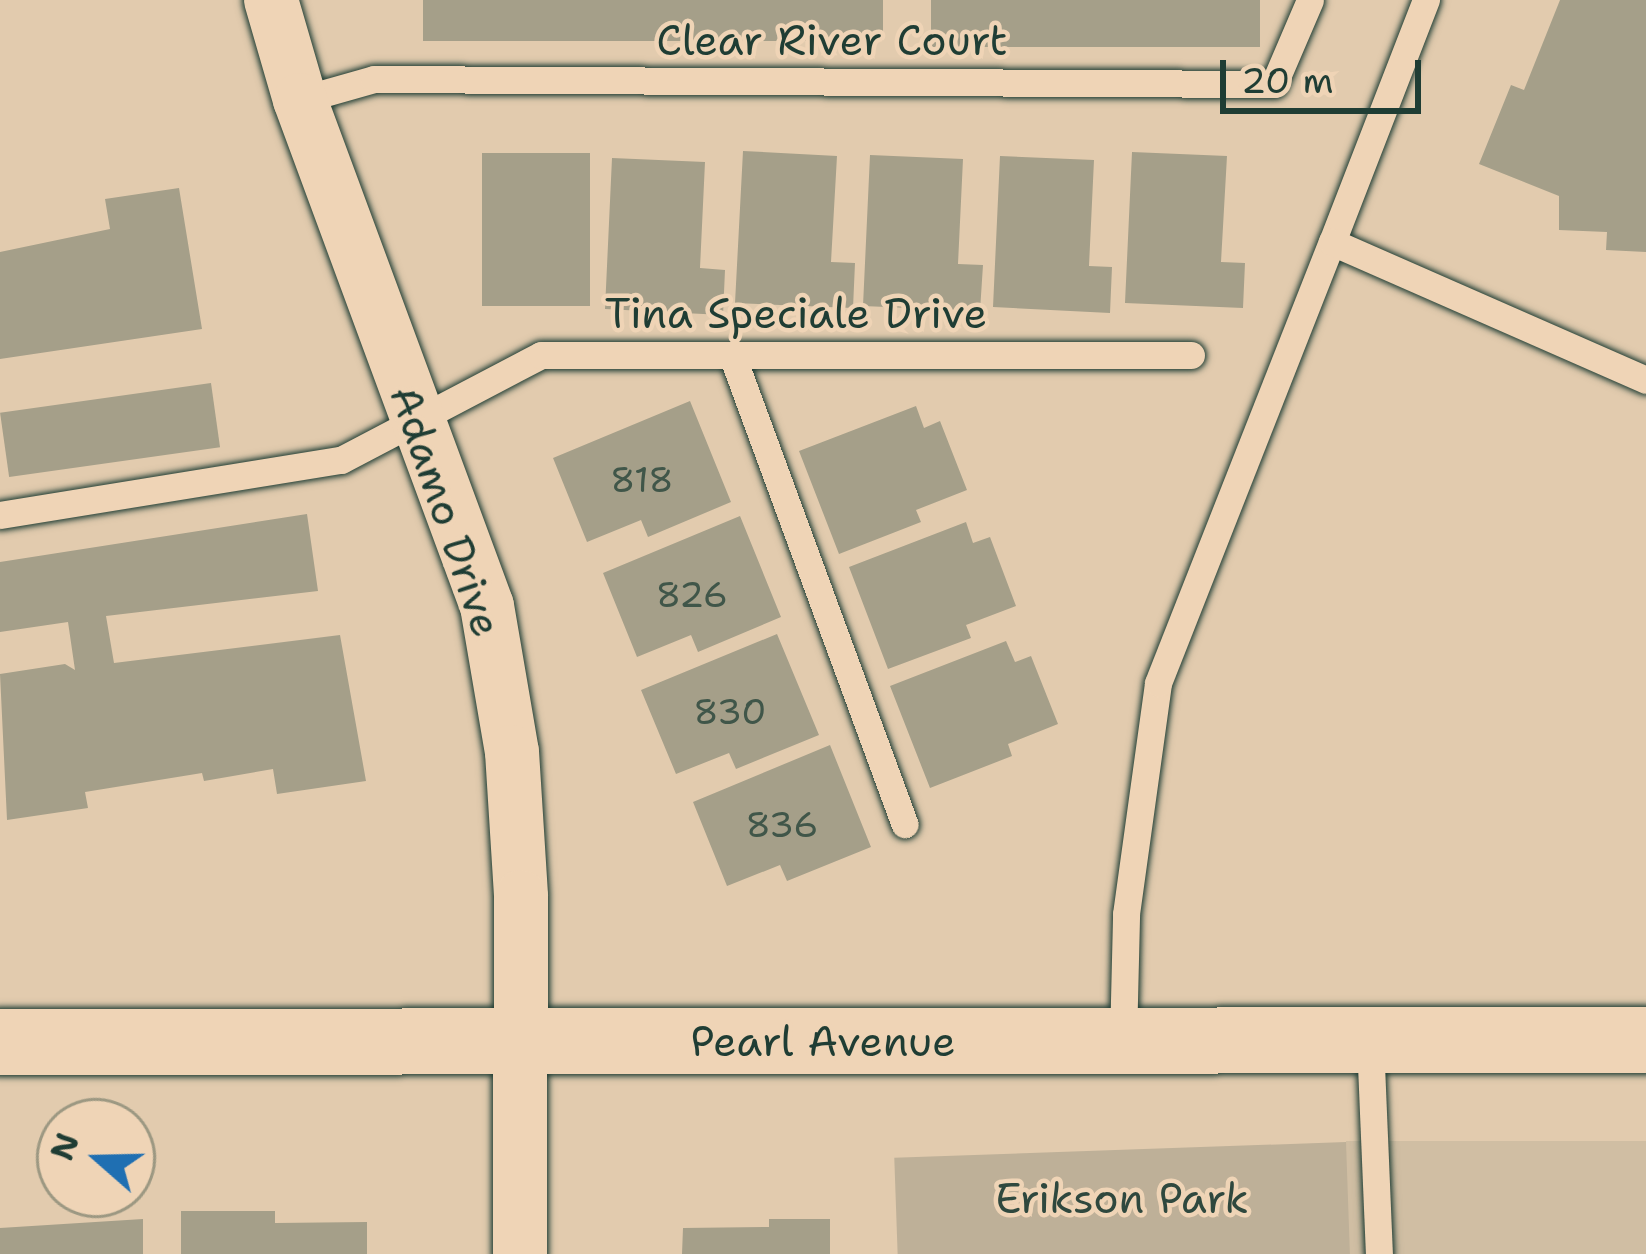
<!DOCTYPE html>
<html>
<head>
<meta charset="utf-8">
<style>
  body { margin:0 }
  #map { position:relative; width:1646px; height:1254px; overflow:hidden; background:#e2cbae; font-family:"Shantell Sans",sans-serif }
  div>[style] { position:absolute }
  .built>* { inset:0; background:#d0bea3; transform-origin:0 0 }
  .green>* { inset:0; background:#beb098; transform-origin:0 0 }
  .building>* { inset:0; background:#a59f89; transform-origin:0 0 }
  .roads { filter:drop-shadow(0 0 3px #1f3d34) drop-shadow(0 0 3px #1f3d34) }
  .lane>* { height:27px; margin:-13.5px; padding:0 13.5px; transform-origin:13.5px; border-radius:13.5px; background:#efd4b6 }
  .street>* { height:54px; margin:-27px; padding:0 27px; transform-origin:27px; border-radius:27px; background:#efd4b6 }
  .secondary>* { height:66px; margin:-33px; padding:0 33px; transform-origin:33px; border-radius:33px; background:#efd4b6 }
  span { translate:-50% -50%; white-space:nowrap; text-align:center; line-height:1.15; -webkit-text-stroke:9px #efd4b6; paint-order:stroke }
  .number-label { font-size:36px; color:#405649 }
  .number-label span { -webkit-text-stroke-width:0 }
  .street-label { font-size:42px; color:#1f3d34 }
  .park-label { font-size:42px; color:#2f483e }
  .north { position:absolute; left:36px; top:1098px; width:120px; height:120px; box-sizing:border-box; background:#efd4b6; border:3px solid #9c9882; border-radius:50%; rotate:290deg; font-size:33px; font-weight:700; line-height:48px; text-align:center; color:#1f3d34 }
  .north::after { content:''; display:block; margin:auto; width:42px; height:54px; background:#1f6fb2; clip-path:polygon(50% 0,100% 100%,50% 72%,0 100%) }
  .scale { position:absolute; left:1220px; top:60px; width:201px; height:54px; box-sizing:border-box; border:6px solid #1f3d34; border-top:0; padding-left:15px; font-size:36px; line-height:42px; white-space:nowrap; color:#1f3d34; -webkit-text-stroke:9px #efd4b6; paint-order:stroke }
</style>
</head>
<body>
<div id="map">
  <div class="built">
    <div style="left:1646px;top:1141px;width:113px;height:300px;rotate:90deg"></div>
  </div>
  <div class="green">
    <div style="left:1346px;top:1142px;width:112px;height:452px;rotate:88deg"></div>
  </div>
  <div class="building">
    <div style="left:423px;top:0;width:460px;height:41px"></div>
    <div style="left:931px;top:0;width:329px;height:47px"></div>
    <div style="clip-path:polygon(1560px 0,1646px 0,1646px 252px,1606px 250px,1607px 232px,1559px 230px,1559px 196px,1479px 164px,1511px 85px,1524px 90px)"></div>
    <div style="clip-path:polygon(743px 151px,837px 156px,831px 262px,855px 263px,853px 308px,735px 303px)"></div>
    <div style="clip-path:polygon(1132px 152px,1227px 156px,1221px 262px,1245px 263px,1243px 308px,1125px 303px)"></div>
    <div style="left:482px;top:153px;width:108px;height:153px"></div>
    <div style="clip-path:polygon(870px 155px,963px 159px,958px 264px,983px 265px,980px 311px,863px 306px)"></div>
    <div style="clip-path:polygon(1000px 156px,1094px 160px,1089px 266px,1112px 267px,1110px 313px,993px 307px)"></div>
    <div style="clip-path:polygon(612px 158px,705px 162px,700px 268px,725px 270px,723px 315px,605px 309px)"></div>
    <div style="clip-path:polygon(179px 188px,202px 329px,0 359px,0 252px,110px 229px,105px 199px)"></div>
    <div style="left:211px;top:383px;width:65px;height:213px;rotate:82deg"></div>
    <div style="clip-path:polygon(690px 401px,731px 502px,648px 537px,641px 520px,587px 542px,553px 458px)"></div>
    <div style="clip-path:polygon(916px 406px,924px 428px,940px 421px,967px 490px,916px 510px,921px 522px,839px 554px,799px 451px)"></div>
    <div style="clip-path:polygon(307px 514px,318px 591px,106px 616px,114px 663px,340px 635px,366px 781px,277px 794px,273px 769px,204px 781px,202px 773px,85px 792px,88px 808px,7px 820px,0 674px,65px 664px,75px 670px,68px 622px,0 632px,0 562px)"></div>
    <div style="clip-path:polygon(740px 516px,781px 617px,698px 652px,691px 635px,637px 657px,603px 573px)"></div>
    <div style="clip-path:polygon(966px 522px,973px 543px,990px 537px,1016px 606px,966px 625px,971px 638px,888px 669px,849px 567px)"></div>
    <div style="clip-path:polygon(777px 634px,819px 735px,736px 769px,729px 753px,676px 774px,641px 690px)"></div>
    <div style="clip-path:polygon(1006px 641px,1015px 662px,1031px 656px,1058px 724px,1008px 744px,1012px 756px,930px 788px,890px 686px)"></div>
    <div style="clip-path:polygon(830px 745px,871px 847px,787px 881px,780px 865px,727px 886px,693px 802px)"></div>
    <div style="clip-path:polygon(181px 1211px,275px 1211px,275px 1223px,367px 1222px,367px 1254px,181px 1254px)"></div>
    <div style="clip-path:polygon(143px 1219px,143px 1254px,0 1254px,0 1228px)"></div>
    <div style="clip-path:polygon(769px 1219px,830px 1219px,830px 1254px,682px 1254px,683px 1228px,769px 1227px)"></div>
  </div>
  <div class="roads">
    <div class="lane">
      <div style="left:300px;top:100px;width:77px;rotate:-15.8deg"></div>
      <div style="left:374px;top:79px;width:900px;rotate:0.32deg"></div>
      <div style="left:1274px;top:84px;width:91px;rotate:-66.8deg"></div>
      <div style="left:1332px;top:242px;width:260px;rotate:-68.8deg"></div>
      <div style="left:732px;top:355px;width:500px;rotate:69.8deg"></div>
      <div style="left:0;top:515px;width:345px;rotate:-9.2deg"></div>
      <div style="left:341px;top:460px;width:226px;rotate:-27.7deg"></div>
      <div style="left:541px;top:355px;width:650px"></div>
      <div style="left:1123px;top:1041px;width:127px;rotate:-88.6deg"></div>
      <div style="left:1126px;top:914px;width:233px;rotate:-82.1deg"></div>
      <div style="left:1158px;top:683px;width:474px;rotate:-68.5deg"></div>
      <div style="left:1332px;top:242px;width:343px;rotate:23.7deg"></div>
      <div style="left:1370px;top:1041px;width:213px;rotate:87.6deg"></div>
    </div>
    <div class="street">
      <div style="left:271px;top:0;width:104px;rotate:73.8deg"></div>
      <div style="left:300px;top:100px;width:539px;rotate:69.72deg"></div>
      <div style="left:487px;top:606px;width:148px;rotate:80.3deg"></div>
      <div style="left:512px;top:752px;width:145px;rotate:86.4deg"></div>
      <div style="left:521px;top:897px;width:357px;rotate:90.2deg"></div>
    </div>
    <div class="secondary">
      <div style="left:0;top:1042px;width:1646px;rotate:-0.07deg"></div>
    </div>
  </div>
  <div class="number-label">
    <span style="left:642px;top:480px">818</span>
    <span style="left:692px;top:595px">826</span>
    <span style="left:730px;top:712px">830</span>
    <span style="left:782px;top:825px">836</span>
  </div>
  <div class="street-label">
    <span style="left:832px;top:40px">Clear River Court</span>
    <span style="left:796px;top:313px">Tina Speciale Drive</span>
    <span style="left:446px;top:511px;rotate:71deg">Adamo Drive</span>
    <span style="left:823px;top:1041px">Pearl Avenue</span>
  </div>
  <div class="park-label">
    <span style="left:1122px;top:1198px">Erikson Park</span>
  </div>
  <div class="north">N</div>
  <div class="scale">20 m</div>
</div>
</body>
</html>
